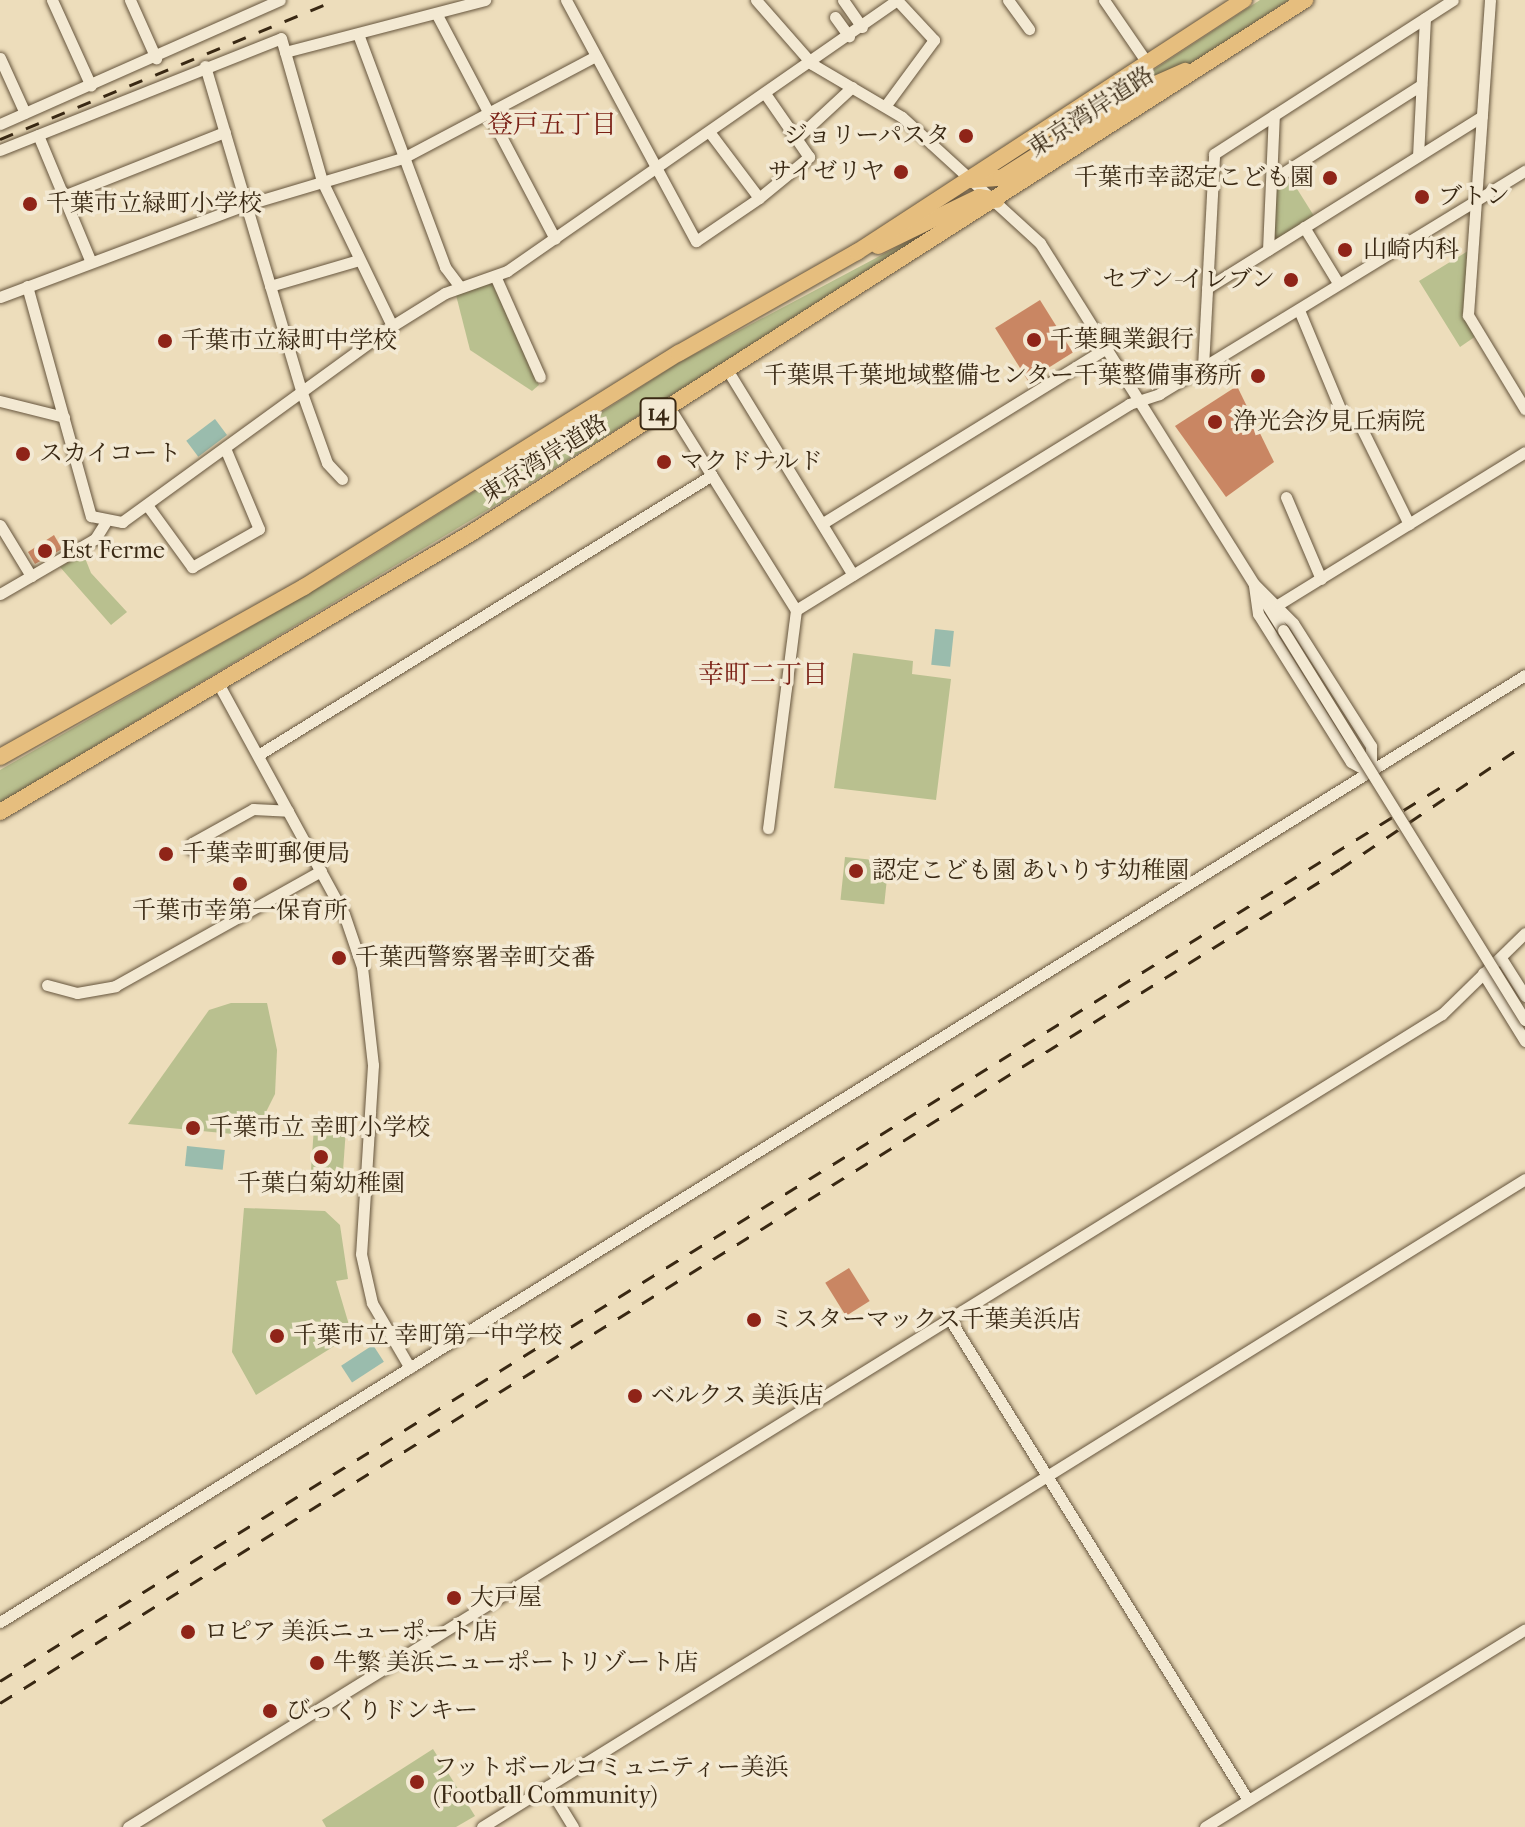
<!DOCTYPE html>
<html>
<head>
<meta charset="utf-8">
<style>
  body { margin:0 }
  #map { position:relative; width:1525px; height:1827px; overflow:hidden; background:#edddbb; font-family:"IM FELL French Canon","Noto Serif JP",serif }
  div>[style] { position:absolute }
  .green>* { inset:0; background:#b9c08f; transform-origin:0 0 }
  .water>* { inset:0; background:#9abcad; transform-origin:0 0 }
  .building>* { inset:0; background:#c98663; transform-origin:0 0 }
  .roads { filter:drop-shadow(0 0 2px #66553d) drop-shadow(0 0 2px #66553d) }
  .minor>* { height:11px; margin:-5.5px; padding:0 5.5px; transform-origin:5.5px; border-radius:5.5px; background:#f3e9d3 }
  .highway>* { height:16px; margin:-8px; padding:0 8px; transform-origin:8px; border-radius:8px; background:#e6be7e }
  .rail>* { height:3px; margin-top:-1.5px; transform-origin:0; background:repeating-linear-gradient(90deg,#392813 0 14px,transparent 0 28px) }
  .bridges { filter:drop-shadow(0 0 2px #66553d) drop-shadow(0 0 2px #66553d) }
  .minor-bridge>* { height:11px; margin:-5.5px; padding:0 5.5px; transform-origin:5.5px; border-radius:5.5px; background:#f3e9d3 }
  .dots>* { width:22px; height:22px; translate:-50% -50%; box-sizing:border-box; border:4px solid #f3e9d3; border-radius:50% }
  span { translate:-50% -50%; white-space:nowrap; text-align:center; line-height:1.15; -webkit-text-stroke:7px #f3e9d3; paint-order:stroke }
  .shield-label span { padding:2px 6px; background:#f3e9d3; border:2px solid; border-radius:6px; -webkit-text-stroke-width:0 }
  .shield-label { font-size:22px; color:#392813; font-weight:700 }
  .street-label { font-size:24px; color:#392813 }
  .poi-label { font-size:24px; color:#392813 }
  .right { translate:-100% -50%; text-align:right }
  .left { translate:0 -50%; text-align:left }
  .neighbourhood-label { font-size:26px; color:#7a1f14 }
</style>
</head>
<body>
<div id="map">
  <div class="green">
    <div style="clip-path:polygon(1260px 0,1289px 0,1200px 59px,996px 173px)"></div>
    <div style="clip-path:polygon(1289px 176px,1314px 216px,1278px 240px,1272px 236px,1276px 184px)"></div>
    <div style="clip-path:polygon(940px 224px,854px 282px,529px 484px,518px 466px,678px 363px)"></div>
    <div style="clip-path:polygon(1468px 251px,1464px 316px,1476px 336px,1460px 347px,1419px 281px)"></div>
    <div style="clip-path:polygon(492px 283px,539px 385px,532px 391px,470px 350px,456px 295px)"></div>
    <div style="clip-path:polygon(508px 470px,521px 490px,0 803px,0 770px,346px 572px)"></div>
    <div style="clip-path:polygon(83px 553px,91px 573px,127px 612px,111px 625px,60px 567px)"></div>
    <div style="clip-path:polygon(853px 653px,913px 661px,912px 674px,951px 679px,936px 800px,834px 788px)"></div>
    <div style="left:845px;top:857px;width:44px;height:43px;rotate:6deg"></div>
    <div style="clip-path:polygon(231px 1003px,267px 1003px,277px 1050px,275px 1094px,254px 1136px,128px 1124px,209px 1010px)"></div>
    <div style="left:314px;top:1127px;width:32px;height:57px;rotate:4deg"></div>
    <div style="clip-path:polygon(244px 1208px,325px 1211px,340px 1225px,348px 1279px,336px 1281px,352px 1335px,256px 1395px,232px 1352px)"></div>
    <div style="clip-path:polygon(433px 1749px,475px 1816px,456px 1827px,326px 1827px,322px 1820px)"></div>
  </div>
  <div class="water">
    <div style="left:215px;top:419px;width:20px;height:36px;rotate:53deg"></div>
    <div style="left:935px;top:629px;width:19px;height:36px;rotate:6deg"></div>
    <div style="left:187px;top:1146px;width:38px;height:20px;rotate:6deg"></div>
    <div style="left:373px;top:1345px;width:20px;height:38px;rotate:57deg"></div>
  </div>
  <div class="building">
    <div style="left:1040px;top:300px;width:62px;height:53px;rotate:58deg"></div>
    <div style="clip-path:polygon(1237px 386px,1274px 462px,1226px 497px,1175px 426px)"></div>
    <div style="clip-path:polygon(54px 535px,62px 549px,35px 564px,28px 552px)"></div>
    <div style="left:849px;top:1268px;width:39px;height:28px;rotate:58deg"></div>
  </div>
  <div class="roads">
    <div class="minor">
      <div style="left:52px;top:0;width:94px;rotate:65.6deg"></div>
      <div style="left:130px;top:0;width:64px;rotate:65.9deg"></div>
      <div style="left:566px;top:0;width:274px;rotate:61.7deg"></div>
      <div style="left:696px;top:241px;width:76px;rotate:-34.3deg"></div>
      <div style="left:759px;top:198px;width:81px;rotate:-127deg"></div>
      <div style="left:756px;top:0;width:85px;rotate:48.8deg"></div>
      <div style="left:812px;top:64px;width:104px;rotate:30.5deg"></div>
      <div style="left:902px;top:117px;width:187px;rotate:42.4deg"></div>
      <div style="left:1040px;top:243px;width:457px;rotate:57.9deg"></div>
      <div style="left:843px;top:0;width:33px;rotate:55deg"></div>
      <div style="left:1008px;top:0;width:36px;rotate:54deg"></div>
      <div style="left:1104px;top:0;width:78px;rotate:55.5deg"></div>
      <div style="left:1490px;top:0;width:316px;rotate:94deg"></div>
      <div style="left:1468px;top:315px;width:110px;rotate:58.8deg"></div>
      <div style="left:436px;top:13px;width:255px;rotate:62.2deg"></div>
      <div style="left:835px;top:17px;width:24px;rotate:54deg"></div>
      <div style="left:358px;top:34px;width:249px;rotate:69.5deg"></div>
      <div style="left:445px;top:267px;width:25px;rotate:53deg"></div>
      <div style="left:285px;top:52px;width:207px;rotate:-14.6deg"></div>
      <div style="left:0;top:58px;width:60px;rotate:65.6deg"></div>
      <div style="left:205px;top:66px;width:341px;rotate:73.5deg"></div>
      <div style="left:302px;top:393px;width:74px;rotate:70.3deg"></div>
      <div style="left:327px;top:463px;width:22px;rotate:47deg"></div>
      <div style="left:886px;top:105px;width:81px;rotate:-53.6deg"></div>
      <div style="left:934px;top:40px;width:54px;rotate:-132.8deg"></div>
      <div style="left:0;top:124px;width:306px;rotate:-23.9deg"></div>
      <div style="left:38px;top:135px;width:135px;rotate:67.4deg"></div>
      <div style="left:797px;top:138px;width:75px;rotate:-42.8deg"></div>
      <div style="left:0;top:150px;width:302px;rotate:-21.7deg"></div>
      <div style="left:281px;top:38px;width:149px;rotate:74deg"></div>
      <div style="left:322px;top:181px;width:161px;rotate:64.2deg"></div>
      <div style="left:1418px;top:156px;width:138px;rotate:-87.1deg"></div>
      <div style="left:1272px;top:180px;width:177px;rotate:-32.5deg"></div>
      <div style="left:63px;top:196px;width:174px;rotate:-21.6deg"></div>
      <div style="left:759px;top:198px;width:65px;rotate:-39.4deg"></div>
      <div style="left:809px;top:157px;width:75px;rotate:-124.7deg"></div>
      <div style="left:1304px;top:227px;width:66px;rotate:58.7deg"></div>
      <div style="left:1268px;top:250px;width:135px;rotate:-87.5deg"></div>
      <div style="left:496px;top:278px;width:108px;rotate:66deg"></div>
      <div style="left:27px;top:286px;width:239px;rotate:74.5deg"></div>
      <div style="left:91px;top:516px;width:32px;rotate:11deg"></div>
      <div style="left:122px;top:522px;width:334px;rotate:-36deg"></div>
      <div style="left:392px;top:326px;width:62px;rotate:-31.9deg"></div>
      <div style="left:445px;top:293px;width:66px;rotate:-19.5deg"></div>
      <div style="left:507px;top:271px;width:475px;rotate:-34.8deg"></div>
      <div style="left:270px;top:286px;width:93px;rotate:-16.3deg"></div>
      <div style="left:1207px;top:288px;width:324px;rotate:-32deg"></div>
      <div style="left:0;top:297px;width:262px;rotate:-20.6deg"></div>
      <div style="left:245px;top:205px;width:165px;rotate:-16.6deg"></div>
      <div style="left:403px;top:158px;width:218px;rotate:-27.9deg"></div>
      <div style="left:1299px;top:310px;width:109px;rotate:67.4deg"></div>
      <div style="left:1203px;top:367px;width:213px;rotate:-87deg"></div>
      <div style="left:1214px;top:154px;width:284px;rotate:-32.8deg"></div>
      <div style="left:728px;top:371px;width:239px;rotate:58.5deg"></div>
      <div style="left:0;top:401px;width:66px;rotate:14deg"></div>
      <div style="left:669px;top:407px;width:239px;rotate:58deg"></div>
      <div style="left:796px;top:610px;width:220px;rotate:97.3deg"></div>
      <div style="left:1362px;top:429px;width:106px;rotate:63.7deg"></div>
      <div style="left:1286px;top:497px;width:89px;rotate:66.9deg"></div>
      <div style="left:147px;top:505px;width:77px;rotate:54deg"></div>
      <div style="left:192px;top:567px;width:77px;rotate:-29.6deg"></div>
      <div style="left:259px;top:529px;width:88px;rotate:-112.8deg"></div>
      <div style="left:823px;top:523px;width:335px;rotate:-31.7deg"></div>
      <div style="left:0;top:525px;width:60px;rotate:58.7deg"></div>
      <div style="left:1254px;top:584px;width:55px;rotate:45deg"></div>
      <div style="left:1293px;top:623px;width:146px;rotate:57.6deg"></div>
      <div style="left:1371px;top:746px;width:27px;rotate:90deg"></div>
      <div style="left:1371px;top:773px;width:23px;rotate:-151deg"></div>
      <div style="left:1351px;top:762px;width:175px;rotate:-122.1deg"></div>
      <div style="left:1258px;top:614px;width:30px;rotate:-98deg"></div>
      <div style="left:0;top:594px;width:110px;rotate:-30.1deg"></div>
      <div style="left:95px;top:539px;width:19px;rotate:-58deg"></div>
      <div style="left:1279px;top:604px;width:289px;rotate:-31.7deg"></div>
      <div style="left:796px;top:610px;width:392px;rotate:-31.7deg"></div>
      <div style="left:1129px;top:404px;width:32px;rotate:-18deg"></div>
      <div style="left:1159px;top:394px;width:429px;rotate:-31.4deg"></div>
      <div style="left:219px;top:685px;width:261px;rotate:61.4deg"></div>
      <div style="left:344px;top:914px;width:56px;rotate:71.2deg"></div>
      <div style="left:362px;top:967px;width:99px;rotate:83.6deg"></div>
      <div style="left:373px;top:1065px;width:189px;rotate:93.6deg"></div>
      <div style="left:361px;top:1254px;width:50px;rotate:77.3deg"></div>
      <div style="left:372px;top:1303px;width:75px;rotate:59.7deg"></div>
      <div style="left:258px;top:755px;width:533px;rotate:-31.66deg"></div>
      <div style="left:191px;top:849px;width:6px;rotate:-81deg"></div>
      <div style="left:192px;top:843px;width:70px;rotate:-29.1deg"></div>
      <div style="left:253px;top:809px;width:35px;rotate:3deg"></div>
      <div style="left:1501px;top:958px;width:45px;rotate:57.7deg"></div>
      <div style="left:1483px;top:973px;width:80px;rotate:58.3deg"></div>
      <div style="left:47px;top:985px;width:31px;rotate:15deg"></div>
      <div style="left:77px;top:993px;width:39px;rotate:-10deg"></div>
      <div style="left:115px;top:986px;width:236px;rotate:-29.2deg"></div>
      <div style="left:949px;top:1318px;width:567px;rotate:58.19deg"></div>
      <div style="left:0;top:1622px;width:1795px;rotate:-31.84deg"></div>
      <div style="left:548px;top:1786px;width:48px;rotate:58.6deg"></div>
      <div style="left:128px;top:1827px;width:1545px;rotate:-31.75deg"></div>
      <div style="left:1442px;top:1014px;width:116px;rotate:-44.3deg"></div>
      <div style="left:482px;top:1827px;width:1228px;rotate:-31.85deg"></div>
      <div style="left:1205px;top:1827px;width:376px;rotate:-31.7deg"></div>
    </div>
    <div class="highway">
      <div style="left:970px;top:180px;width:31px;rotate:-4deg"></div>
      <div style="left:1001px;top:178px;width:159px;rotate:-32.4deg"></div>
      <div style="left:1135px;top:93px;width:55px;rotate:-23.7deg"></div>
      <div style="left:878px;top:246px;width:112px;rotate:-25.9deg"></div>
      <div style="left:979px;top:197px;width:18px;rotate:9deg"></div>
      <div style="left:0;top:757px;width:348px;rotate:-29.2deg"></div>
      <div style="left:304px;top:587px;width:442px;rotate:-32deg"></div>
      <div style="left:679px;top:353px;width:205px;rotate:-29.6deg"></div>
      <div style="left:857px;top:252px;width:462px;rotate:-33.1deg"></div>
      <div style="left:0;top:812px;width:550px;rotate:-30.62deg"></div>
      <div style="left:473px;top:532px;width:988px;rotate:-32.6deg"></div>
    </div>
  </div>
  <div class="rail">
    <div style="left:0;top:139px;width:363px;rotate:-22.5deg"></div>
    <div style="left:0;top:1681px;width:1696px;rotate:-31.82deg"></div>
    <div style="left:0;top:1703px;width:1578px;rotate:-31.9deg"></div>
    <div style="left:1340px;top:869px;width:223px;rotate:-34deg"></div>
  </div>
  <div class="bridges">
    <div class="minor-bridge">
      <div style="left:1283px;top:630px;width:459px;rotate:58.2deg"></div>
    </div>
  </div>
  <div class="dots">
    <div style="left:966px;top:136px;background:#8f2418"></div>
    <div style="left:901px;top:172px;background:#8f2418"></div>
    <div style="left:1330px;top:178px;background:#8f2418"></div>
    <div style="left:1422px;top:197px;background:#8f2418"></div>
    <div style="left:30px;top:204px;background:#8f2418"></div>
    <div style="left:1345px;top:250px;background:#8f2418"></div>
    <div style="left:1291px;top:280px;background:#8f2418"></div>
    <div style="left:1034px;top:340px;background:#8f2418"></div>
    <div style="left:165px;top:341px;background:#8f2418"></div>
    <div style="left:1258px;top:376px;background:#8f2418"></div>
    <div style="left:1215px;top:422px;background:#8f2418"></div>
    <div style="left:23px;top:454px;background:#8f2418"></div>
    <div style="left:664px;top:462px;background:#8f2418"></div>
    <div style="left:45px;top:551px;background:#8f2418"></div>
    <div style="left:166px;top:854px;background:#8f2418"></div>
    <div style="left:856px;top:871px;background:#8f2418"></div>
    <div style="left:240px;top:884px;background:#8f2418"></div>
    <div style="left:339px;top:958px;background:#8f2418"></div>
    <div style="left:193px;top:1128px;background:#8f2418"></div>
    <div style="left:321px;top:1157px;background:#8f2418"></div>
    <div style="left:754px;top:1320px;background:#8f2418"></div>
    <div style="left:277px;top:1336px;background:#8f2418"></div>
    <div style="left:635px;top:1396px;background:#8f2418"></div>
    <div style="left:454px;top:1598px;background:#8f2418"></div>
    <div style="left:188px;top:1632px;background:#8f2418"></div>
    <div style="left:317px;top:1663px;background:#8f2418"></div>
    <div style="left:270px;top:1711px;background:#8f2418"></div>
    <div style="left:417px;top:1782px;background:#8f2418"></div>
  </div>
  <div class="shield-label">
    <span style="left:658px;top:414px">14</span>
  </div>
  <div class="street-label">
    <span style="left:1091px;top:112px;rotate:-33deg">東京湾岸道路</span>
    <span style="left:544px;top:459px;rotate:-32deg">東京湾岸道路</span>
  </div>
  <div class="poi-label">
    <span class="right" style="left:950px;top:136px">ジョリーパスタ</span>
    <span class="right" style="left:885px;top:172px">サイゼリヤ</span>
    <span class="right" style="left:1314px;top:178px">千葉市幸認定こども園</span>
    <span class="left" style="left:1438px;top:197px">ブトン</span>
    <span class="left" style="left:46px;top:204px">千葉市立緑町小学校</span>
    <span class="left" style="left:1363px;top:250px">山崎内科</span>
    <span class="right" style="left:1275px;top:280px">セブン-イレブン</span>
    <span class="left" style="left:1050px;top:340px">千葉興業銀行</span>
    <span class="left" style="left:181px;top:341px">千葉市立緑町中学校</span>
    <span class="right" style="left:1242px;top:376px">千葉県千葉地域整備センター千葉整備事務所</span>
    <span class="left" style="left:1233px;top:422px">浄光会汐見丘病院</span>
    <span class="left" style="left:39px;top:454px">スカイコート</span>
    <span class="left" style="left:680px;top:462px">マクドナルド</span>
    <span class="left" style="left:61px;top:551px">Est Ferme</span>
    <span class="left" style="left:182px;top:854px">千葉幸町郵便局</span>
    <span class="left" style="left:872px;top:871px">認定こども園 あいりす幼稚園</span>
    <span style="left:240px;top:911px">千葉市幸第一保育所</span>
    <span class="left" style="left:355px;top:958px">千葉西警察署幸町交番</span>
    <span class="left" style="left:209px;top:1128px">千葉市立 幸町小学校</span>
    <span style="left:321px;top:1184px">千葉白菊幼稚園</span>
    <span class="left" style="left:770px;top:1320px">ミスターマックス千葉美浜店</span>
    <span class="left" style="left:293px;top:1336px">千葉市立 幸町第一中学校</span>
    <span class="left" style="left:651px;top:1396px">ベルクス 美浜店</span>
    <span class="left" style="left:470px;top:1598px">大戸屋</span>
    <span class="left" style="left:204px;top:1632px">ロピア 美浜ニューポート店</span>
    <span class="left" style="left:333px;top:1663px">牛繁 美浜ニューポートリゾート店</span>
    <span class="left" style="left:286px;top:1711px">びっくりドンキー</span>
    <span class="left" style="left:433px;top:1782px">フットボールコミュニティー美浜<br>(Football Community)</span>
  </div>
  <div class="neighbourhood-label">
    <span style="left:552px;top:125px">登戸五丁目</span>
    <span style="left:763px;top:675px">幸町二丁目</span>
  </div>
</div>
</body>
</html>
